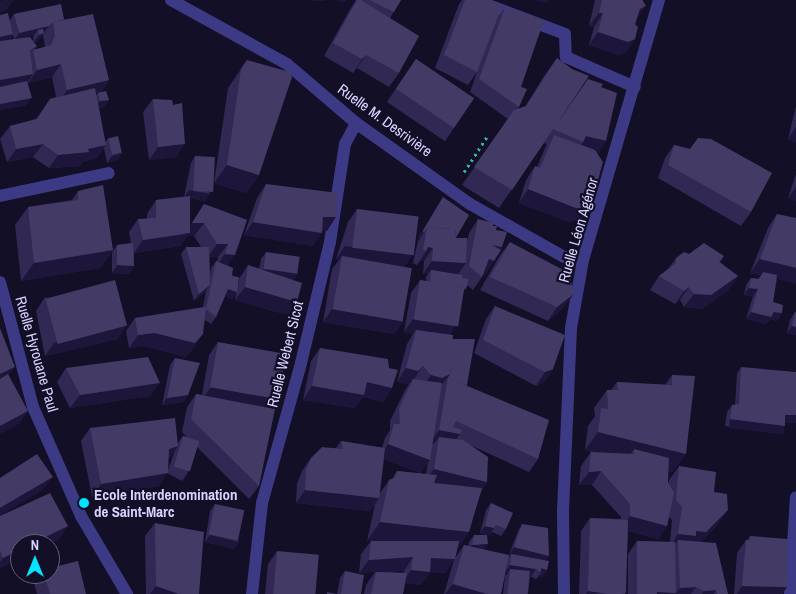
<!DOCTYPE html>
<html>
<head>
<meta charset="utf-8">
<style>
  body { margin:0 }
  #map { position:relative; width:796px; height:594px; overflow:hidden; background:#130f26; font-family:"Archivo Narrow",sans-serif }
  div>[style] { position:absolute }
  .path>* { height:3px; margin-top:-1.5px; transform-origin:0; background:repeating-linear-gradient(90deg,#2fb8b0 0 2.5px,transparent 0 6.5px) }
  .lane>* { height:12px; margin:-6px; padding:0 6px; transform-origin:6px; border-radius:6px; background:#3d3a85 }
  .street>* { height:12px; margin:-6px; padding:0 6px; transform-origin:6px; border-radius:6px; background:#3d3a85 }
  .wall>* { inset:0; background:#312854; transform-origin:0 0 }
  .shaded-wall>* { inset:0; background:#1d163a; transform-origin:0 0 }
  .building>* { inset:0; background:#433a66; transform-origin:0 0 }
  .dots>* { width:14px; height:14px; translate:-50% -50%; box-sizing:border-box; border:2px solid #130f26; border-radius:50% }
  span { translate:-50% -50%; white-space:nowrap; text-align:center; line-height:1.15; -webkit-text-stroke:4.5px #130f26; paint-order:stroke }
  .street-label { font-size:15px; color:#d9d4ff }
  .poi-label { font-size:15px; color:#d9d4ff; font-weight:700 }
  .left { translate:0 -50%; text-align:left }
  .north { position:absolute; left:10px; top:534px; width:50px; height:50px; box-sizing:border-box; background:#130f26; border:1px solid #625e7d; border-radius:50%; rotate:0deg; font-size:14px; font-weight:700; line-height:20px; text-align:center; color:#d9d4ff }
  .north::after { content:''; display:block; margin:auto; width:18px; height:22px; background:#00e5ff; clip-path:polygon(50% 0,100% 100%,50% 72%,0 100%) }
</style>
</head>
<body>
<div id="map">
  <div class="path">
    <div style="left:464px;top:172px;width:44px;rotate:-57deg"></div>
  </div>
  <div class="lane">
    <div style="left:0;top:196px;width:111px;rotate:-11.9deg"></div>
  </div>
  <div class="street">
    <div style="left:171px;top:0;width:132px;rotate:28.9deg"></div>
    <div style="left:287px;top:64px;width:91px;rotate:40.5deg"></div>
    <div style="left:356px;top:123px;width:140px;rotate:35.4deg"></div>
    <div style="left:470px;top:204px;width:108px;rotate:29.4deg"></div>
    <div style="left:564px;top:257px;width:19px;rotate:9deg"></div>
    <div style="left:475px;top:0;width:96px;rotate:20.7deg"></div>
    <div style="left:565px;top:34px;width:23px;rotate:88deg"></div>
    <div style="left:566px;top:57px;width:75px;rotate:23.5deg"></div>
    <div style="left:0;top:282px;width:129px;rotate:75.2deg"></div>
    <div style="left:33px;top:407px;width:119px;rotate:66.2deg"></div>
    <div style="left:81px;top:516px;width:91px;rotate:59.5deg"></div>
    <div style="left:252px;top:594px;width:92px;rotate:-83.7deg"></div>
    <div style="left:262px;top:503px;width:145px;rotate:-74.4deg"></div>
    <div style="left:301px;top:363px;width:124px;rotate:-76.5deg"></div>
    <div style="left:330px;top:242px;width:99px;rotate:-81.3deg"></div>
    <div style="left:345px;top:144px;width:24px;rotate:-62deg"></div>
    <div style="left:564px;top:594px;width:83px;rotate:-90.7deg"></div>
    <div style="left:563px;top:511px;width:183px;rotate:-87.5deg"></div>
    <div style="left:571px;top:328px;width:69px;rotate:-80deg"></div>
    <div style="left:583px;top:260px;width:271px;rotate:-73.7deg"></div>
    <div style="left:790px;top:594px;width:97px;rotate:-86.5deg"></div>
  </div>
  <div class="wall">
    <div style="clip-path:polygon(356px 0,401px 0,390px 18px,399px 73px,389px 87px,357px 68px,353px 73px,324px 56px,349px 11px)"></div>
    <div style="clip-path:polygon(462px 0,489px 0,498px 17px,505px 7px,521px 87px,519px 107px,517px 109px,525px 107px,544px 76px,557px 58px,559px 120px,601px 87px,598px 153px,591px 206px,581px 219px,569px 222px,519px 203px,526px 180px,535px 166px,537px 167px,545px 148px,547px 144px,544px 143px,499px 208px,462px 185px,508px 119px,470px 92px,477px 72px,468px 85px,435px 68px,459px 4px)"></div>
    <div style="clip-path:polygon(595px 0,643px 0,635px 24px,635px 39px,626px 52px,619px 55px,589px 45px,594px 27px,589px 26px)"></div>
    <div style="clip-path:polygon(evenodd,14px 14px,64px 19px,109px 80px,101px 92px,109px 100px,104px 107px,99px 108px,105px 142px,108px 138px,122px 153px,117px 160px,107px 163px,104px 148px,97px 158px,82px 162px,80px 166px,49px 168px,33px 157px,7px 162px,0 139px,10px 126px,36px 119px,50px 99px,56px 97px,52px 77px,28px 83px,27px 105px,0 110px,10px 20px,14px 14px,44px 33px,43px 35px,45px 47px,34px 50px,37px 46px,20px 38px,34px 35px,33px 38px,34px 42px,39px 40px,44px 33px,14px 14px,13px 35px,14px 39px,9px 40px,13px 35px)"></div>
    <div style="left:416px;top:59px;width:70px;height:52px;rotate:34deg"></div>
    <div style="clip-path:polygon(247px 60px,259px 175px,246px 193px,214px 183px,228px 88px)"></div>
    <div style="clip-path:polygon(153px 99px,176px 157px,149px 160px,143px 112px)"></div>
    <div style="clip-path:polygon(796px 106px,796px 142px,788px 139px)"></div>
    <div style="clip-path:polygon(698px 138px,751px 212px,741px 226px,658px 178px,665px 158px,674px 145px,690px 149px)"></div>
    <div style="clip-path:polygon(evenodd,195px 156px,210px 194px,205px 201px,190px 198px,190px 226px,204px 204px,247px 220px,228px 266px,238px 286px,239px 279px,248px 265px,259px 269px,261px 259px,266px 252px,298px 274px,293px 280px,297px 302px,288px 315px,235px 300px,236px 293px,232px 299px,225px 296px,216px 317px,211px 324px,205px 320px,194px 347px,186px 357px,144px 346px,129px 348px,126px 331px,135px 318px,203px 307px,206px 291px,194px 301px,181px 254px,186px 247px,201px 247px,194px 236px,187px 236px,180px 246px,134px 253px,134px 266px,129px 274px,112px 273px,112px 252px,117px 245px,131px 243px,129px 232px,138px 219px,147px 219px,147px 214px,156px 200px,184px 197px,191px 163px,195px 156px,209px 257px,218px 257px,217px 262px,216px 261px,211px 268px,210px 275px,209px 257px)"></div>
    <div style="clip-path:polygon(796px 174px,796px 201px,788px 198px)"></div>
    <div style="clip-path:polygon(266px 184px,327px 231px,322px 231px,313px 246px,244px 235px,257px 198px)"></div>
    <div style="clip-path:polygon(78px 191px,113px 250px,100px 268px,21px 281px,15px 225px,28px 207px,72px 200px)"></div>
    <div style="clip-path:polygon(evenodd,443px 197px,457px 236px,456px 238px,467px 242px,469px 233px,478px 219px,493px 226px,496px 230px,502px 247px,494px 261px,485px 275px,483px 274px,482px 277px,473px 290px,467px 285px,462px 295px,455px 326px,449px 335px,452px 339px,467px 385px,467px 386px,538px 459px,529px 472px,470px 445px,487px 482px,482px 490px,457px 550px,455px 558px,464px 545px,468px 546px,469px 542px,474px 535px,484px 550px,508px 558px,510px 555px,509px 555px,518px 531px,522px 524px,549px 556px,546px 560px,547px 570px,542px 577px,539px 576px,536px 579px,530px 576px,528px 594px,503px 594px,505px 576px,508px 573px,505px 572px,501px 594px,444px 594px,454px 560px,445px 573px,430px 572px,421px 585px,405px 583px,403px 594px,364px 594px,366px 585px,375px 572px,359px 573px,361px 554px,371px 541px,367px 541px,375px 504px,370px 511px,296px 503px,297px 484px,302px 471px,311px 458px,336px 448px,341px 441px,382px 448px,385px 438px,390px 430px,390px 421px,404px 392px,409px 384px,397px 382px,407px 344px,413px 334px,404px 332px,411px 293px,420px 280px,426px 281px,426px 277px,428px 274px,423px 274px,424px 261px,420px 261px,417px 265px,413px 263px,418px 241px,420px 239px,418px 238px,443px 197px,384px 459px,420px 473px,428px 462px,426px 474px,397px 471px,392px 479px,389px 480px,380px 493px,384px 459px,443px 197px,404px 571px,403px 573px,380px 572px,404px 571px)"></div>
    <div style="clip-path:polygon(357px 209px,405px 267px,403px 321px,394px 334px,323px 322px,332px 269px,339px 260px,336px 259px,348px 222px)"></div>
    <div style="clip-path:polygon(777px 214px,777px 279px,773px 302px,782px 313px,777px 321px,770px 319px,766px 324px,746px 319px,753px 296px,744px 295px,746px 285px,751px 278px,758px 279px,761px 275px,750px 273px,768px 228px)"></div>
    <div style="clip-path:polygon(510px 242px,564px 307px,548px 321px,480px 290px,500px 255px)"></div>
    <div style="clip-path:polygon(689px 254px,724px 256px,720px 262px,738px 276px,728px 290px,702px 309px,684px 307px,680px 300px,675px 304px,650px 290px,659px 276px,668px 269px,676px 258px)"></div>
    <div style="clip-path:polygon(45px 297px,118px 339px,45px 356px,36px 311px)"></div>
    <div style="clip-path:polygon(495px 306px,553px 369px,544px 382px,536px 386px,474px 353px,486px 319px)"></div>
    <div style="clip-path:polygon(795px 312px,796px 313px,796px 335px,787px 333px,790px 320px)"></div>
    <div style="clip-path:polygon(evenodd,218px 342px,268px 408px,259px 486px,249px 499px,197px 447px,187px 474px,182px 481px,167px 473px,159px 486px,92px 497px,81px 441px,90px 428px,177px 444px,183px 436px,187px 437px,182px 432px,187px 407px,196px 394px,202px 395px,209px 355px,218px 342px,175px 450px,168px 470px,168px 459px,175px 450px)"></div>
    <div style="clip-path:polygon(320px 348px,389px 368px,392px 388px,383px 402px,363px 397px,355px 408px,303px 400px,311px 361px)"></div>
    <div style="clip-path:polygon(175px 358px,188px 395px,183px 402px,162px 405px,170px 365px)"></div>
    <div style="clip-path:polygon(741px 367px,796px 423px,785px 422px,780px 433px,725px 426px,727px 412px,732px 405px,735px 405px,737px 374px)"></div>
    <div style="clip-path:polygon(66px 368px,150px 396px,70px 408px,57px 382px)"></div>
    <div style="clip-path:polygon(672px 375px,673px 472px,668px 471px,668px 482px,669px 484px,669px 480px,679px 466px,714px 492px,718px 524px,701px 542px,728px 594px,628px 594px,628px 554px,637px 541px,670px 542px,672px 520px,669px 517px,667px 526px,658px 539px,628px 531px,625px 594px,579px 594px,581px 531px,590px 518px,621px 519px,621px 517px,592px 485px,579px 485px,581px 466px,591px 452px,594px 453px,585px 450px,588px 426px,595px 416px,594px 408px,607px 390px,611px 390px,617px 382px,665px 385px)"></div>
    <div style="clip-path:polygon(491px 503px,506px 529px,501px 536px,492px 532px,490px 535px,480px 533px,486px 510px)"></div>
    <div style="clip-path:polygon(215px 504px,239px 542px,234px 549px,205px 542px,210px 511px)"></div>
    <div style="clip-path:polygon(0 516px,68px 526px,58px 540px,49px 544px,20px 544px,20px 558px,0 568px)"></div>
    <div style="clip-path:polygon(155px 523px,199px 594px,146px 594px,145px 536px)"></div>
    <div style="clip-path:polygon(750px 536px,787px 587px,782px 594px,734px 594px,737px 553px,746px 540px,747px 540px)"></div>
    <div style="clip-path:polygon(277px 551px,314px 594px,265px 594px,268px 564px)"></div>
    <div style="clip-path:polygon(345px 571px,361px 594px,337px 594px,340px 578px)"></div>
    <div style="clip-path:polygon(41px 574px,50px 574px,86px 594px,37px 594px,34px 583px)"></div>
  </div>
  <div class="shaded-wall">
    <div style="clip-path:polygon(4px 0,14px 0,6px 11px,0 12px,0 1px)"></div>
    <div style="left:311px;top:0;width:14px;height:1px"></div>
    <div style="clip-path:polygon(337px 0,346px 0,344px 3px)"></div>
    <div style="clip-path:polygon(534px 0,549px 0,547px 3px)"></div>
    <div style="clip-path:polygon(646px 6px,637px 19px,640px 9px)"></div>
    <div style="clip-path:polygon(599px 13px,603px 13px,594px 27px,589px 26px)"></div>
    <div style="clip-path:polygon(49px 26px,39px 40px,34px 42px,39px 35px,38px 30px,34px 35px,14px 40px,19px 33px)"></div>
    <div style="clip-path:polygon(598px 32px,635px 39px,626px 52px,619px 55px,589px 45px)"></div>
    <div style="clip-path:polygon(13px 34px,8px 41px,0 43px,0 37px)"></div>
    <div style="clip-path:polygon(366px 55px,357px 68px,353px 73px,362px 59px)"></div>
    <div style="clip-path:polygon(61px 64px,52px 77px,28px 83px,37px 70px)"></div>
    <div style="clip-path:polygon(33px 74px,24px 87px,0 91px,0 80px)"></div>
    <div style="clip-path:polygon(109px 80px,100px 94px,98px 93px,97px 95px,58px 104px,67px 90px)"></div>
    <div style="clip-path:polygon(32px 98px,27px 105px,0 110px,0 104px)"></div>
    <div style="clip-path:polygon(109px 100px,104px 107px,95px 108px,100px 101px)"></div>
    <div style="clip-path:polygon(796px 127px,796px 142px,788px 139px)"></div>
    <div style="clip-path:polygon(586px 136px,606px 141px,597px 155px,578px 150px,583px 142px)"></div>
    <div style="clip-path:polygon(43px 144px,33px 157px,7px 162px,16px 149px)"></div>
    <div style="clip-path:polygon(185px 144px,176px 157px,149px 160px,158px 147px)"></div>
    <div style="clip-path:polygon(106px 145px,97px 158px,82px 162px,80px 166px,49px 168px,58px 155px)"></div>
    <div style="clip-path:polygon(122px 153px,117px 160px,107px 163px,112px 156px)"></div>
    <div style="clip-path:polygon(227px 165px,259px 175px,246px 193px,214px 183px)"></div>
    <div style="clip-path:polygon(796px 187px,796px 201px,788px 198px)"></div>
    <div style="clip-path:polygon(528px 189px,591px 206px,581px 219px,569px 222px,519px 203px)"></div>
    <div style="clip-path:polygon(189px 190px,210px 194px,205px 201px,184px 197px)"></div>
    <div style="clip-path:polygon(323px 217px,336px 217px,327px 231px,314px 231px)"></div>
    <div style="clip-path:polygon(253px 222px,322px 233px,313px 246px,244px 235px)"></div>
    <div style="clip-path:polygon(192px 223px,204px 223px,194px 236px,187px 236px,180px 246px,134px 253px,143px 240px,185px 234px)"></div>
    <div style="clip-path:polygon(423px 231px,424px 232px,420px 239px,418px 238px)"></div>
    <div style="clip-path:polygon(217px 244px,228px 244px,218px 257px,207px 258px)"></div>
    <div style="clip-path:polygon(492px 245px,502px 247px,493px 261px,494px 261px,485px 275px,479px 273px)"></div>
    <div style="clip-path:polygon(345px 246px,413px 255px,404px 268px,342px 256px,339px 260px,336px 259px)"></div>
    <div style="clip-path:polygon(428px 247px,433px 248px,424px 261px,420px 261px,426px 251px)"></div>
    <div style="clip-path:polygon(113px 250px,100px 268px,21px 281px,34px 263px)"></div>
    <div style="clip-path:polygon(225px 254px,235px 255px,226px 268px,216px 267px)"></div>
    <div style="clip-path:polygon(760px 259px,796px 268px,796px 284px,761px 275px,763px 272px,761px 275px,750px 273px)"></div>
    <div style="clip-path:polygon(432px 261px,466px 263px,457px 276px,431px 270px,428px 274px,423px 274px)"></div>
    <div style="clip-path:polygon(117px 265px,134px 266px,129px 274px,112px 273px)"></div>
    <div style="clip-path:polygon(263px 269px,298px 274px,293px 281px,258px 276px)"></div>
    <div style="clip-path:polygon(738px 276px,728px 290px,702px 309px,684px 307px,694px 294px)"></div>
    <div style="clip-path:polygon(210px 285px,205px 292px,194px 301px,199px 294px)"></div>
    <div style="clip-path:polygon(245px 287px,297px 302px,288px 315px,235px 300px)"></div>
    <div style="clip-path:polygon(689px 287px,680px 300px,675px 304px,684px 291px)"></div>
    <div style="clip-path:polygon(749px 288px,758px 289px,753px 296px,744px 295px)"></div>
    <div style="clip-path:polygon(228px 289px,237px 292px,232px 299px,223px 296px)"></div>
    <div style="clip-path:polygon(574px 294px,564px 307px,548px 321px,557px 307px)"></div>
    <div style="clip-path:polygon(332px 309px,403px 321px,394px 334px,323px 322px)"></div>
    <div style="clip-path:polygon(751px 312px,774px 312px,782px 313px,777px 321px,770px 319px,766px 324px,746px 319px)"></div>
    <div style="clip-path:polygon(413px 319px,455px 326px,445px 340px,416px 330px,413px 334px,404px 332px)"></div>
    <div style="clip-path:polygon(127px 325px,118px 339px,45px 356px,54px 343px)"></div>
    <div style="clip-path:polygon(792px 326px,796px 327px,796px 335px,787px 333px)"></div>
    <div style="clip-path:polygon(154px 333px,203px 334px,194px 347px,186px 357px,144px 346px,129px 348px,138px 335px)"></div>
    <div style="clip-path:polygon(423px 366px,414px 379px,413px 379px,409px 384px,397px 382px,406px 368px)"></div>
    <div style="clip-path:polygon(15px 367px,5px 380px,0 383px,0 374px)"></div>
    <div style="clip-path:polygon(553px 369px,544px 382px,536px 386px,545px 372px)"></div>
    <div style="clip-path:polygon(450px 374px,440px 387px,421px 389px,431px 375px)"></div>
    <div style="clip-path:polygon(367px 382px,392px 388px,383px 402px,363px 397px,355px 408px,303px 400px,312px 386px)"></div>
    <div style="clip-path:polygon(160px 383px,150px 396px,70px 408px,80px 395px)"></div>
    <div style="clip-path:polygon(211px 387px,276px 396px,267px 409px,201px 401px)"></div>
    <div style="clip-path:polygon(188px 395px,183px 402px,162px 405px,167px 398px)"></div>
    <div style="clip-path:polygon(28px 411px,19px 424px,0 434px,0 426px)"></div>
    <div style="clip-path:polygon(785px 415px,796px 415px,796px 423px,780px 422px)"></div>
    <div style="left:730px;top:419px;width:55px;height:9px;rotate:7deg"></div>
    <div style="clip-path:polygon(439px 430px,460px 434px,451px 448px,439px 437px,434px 444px,430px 443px)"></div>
    <div style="clip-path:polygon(598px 432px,686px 454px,673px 472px,629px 461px,634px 454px,634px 449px,626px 460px,585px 450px)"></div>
    <div style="clip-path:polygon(388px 444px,430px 460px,420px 473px,379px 457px)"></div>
    <div style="clip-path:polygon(178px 446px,168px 460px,169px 449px)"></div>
    <div style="clip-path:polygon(434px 469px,487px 482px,478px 496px,424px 482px)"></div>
    <div style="clip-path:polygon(601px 471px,592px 485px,579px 485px,589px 472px)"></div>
    <div style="clip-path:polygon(168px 473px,159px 486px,92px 497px,101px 484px)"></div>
    <div style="clip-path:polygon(53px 477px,43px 490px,0 516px,0 508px)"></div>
    <div style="clip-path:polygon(305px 490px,379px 498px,370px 511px,296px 503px)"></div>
    <div style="clip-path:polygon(728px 510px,718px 524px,697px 546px,678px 540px,672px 548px,669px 548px,678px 534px,696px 531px)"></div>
    <div style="clip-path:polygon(630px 516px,667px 526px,658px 539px,621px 529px)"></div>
    <div style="clip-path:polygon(380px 522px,469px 532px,457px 550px,367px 541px)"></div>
    <div style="clip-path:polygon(68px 526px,58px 540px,49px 544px,31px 544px)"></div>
    <div style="clip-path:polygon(485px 526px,494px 528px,490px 535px,480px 533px)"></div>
    <div style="clip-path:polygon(210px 535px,239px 542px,234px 549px,205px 542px)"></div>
    <div style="clip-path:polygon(488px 544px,483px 551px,467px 552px,472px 545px)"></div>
    <div style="clip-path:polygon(514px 547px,549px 556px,545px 563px,509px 555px)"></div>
    <div style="clip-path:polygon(20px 549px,20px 558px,0 568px,0 562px,3px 558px)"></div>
    <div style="clip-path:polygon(413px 557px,404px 571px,359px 573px,369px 560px)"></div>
    <div style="clip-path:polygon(431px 558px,455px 559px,445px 573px,429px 572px,430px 572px,421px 585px,402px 583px,411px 570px)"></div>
    <div style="clip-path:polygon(510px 565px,536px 569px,531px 576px,510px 573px,510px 569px,508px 573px,505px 572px)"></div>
    <div style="clip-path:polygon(541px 568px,547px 570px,542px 577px,539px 576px,541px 572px)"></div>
    <div style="clip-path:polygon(453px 584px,487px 594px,445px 594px)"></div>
    <div style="clip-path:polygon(156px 586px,179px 594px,150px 594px)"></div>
    <div style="clip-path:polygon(742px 586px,787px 587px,782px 594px,737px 594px)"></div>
    <div style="clip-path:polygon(696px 587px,691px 594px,655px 594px,657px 592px,676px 593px,680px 588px)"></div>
    <div style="clip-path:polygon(716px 590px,714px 594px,702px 594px,704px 591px)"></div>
    <div style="clip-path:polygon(588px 591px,608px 593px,586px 594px)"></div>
  </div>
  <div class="building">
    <div style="clip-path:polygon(357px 0,361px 0,419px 36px,399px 73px,366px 55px,362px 59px,333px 43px)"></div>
    <div style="clip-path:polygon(369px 0,401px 0,394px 12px)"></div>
    <div style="clip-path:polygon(465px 0,489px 0,502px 6px,477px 72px,444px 55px)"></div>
    <div style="clip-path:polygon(602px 0,643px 0,643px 1px,646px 6px,640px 9px,635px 24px,638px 27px,635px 39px,628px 42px,598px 32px,603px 13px,599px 13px)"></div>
    <div style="clip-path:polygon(61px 4px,64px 19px,53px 22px,49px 26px,19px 33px,14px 14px)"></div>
    <div style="clip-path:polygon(505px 7px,544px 20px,521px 87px,527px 89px,519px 107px,479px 79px)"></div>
    <div style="clip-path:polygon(8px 13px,13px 34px,0 37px,0 15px)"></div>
    <div style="clip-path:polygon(93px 14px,109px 80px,67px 90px,61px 64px,37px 70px,33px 50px,51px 45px,55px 35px,53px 22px)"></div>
    <div style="clip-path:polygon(43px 29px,44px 33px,39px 35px,38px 30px)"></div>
    <div style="clip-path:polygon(30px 37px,37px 46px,30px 50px,33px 74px,0 80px,0 41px)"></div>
    <div style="clip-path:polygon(557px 58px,572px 69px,589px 76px,512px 190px,474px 167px,514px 110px,526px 106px)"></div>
    <div style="left:416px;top:59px;width:70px;height:36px;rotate:34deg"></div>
    <div style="clip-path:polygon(247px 60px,290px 72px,292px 77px,259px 175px,227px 165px,241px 69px)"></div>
    <div style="clip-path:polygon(588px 79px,603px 84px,601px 87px,617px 93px,606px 141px,586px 136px,583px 142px,553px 129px)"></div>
    <div style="clip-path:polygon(27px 81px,32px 98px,0 104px,0 87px)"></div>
    <div style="clip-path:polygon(95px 88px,106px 145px,88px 149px,89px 152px,58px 155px,43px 144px,16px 149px,10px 126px,37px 119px,50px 99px)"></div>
    <div style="clip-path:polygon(106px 91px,109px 100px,100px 101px,98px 93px)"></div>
    <div style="clip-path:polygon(153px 99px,172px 100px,173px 105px,182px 103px,185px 144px,158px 147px)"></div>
    <div style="clip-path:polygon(554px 135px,595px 150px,603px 162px,591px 206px,578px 209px,528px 189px,535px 166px,540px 168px)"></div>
    <div style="left:118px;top:136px;width:17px;height:10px;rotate:77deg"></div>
    <div style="clip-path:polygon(698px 138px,711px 139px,772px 173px,751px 212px,668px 165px,674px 145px,690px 149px)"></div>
    <div style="left:195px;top:156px;width:20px;height:35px;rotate:3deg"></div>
    <div style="clip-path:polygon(266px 184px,338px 193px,336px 217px,323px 217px,322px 233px,253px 222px)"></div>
    <div style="clip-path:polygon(103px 185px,113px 250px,34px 263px,28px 207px,78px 200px,78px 191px)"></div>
    <div style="clip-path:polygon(190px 196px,190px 233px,143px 240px,138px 219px,156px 218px,156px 200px)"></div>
    <div style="clip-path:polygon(443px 197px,469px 215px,457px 236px,456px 236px,455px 229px,427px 228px,424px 232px,423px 231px)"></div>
    <div style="clip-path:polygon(204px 204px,247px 220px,235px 255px,225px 254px,228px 244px,217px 244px,204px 223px,192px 223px)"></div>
    <div style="left:357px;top:209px;width:62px;height:39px;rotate:7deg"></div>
    <div style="clip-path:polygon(777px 214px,796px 218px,796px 268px,760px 259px)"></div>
    <div style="clip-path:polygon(478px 219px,494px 223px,493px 226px,497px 226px,496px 230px,507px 232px,502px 247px,492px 245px,501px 250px,494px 261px,489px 259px,482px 277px,469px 266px)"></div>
    <div style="clip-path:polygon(427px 228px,455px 229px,456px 238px,467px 238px,466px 263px,432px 261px,433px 248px,428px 247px,426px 251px,423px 249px)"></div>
    <div style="clip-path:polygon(510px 242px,569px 273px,574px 294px,557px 307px,490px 277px)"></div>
    <div style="clip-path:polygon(133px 243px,134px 266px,117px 265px,117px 245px)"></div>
    <div style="clip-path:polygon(704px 243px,724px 256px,719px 262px,738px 276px,711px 295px,694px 294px,689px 287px,684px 291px,659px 276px,676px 263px,676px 258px,684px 252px,689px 254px)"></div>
    <div style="clip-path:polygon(186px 247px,209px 247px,210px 285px,199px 294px)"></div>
    <div style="left:266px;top:252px;width:34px;height:17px;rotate:8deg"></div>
    <div style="left:342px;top:256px;width:71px;height:54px;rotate:10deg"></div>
    <div style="clip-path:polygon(216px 261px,233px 268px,232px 276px,239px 277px,237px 292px,228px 289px,216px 317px,206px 309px)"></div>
    <div style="clip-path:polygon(248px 265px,302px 283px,297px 302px,245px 287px)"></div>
    <div style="clip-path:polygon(431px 270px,463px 275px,462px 278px,469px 279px,466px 289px,463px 288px,464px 287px,430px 282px)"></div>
    <div style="clip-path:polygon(763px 272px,777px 275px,773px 302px,783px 305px,782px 313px,774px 312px,771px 317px,751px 312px,758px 289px,749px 288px,751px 278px,759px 279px)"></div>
    <div style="left:115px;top:280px;width:47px;height:72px;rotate:75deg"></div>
    <div style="left:420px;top:280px;width:45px;height:40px;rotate:9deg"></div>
    <div style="clip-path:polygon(495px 306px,565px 335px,553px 369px,545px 372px,483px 340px)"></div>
    <div style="clip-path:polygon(206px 307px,203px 334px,195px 343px,154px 333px,138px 335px,135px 318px)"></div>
    <div style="clip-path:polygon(795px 312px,796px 313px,796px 327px,792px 326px)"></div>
    <div style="clip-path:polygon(0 328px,15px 367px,0 374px)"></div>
    <div style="clip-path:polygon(416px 330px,453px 335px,450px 374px,442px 378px,431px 375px,423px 366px,418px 371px,406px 368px)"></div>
    <div style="clip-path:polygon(452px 339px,475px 339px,467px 385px,463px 384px,448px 378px,450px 374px)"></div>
    <div style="left:218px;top:342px;width:69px;height:46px;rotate:10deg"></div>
    <div style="clip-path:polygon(320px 348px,388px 359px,389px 368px,398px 370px,392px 388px,367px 382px,364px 395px,312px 386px)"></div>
    <div style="clip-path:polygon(148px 357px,160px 383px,80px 395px,66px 368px)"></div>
    <div style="clip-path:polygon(175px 358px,200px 363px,188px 395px,167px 398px)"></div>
    <div style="clip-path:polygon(741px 367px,796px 372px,796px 415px,785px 415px,785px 426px,730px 419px,732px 405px,739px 404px)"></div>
    <div style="clip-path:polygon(8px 374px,28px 411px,0 426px,0 379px)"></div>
    <div style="clip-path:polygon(672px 375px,695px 376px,686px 454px,598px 432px,601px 408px,608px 409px,607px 390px,618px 390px,617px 382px,672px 385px)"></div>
    <div style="clip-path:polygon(448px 378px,549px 420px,538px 459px,456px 421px,453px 427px,462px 430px,460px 434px,439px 430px)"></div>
    <div style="clip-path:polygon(413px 379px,442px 383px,430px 460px,388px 444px,394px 424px,400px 424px,399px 408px)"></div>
    <div style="clip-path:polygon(196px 394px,275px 409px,259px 486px,191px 419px)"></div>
    <div style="clip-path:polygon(175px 418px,178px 446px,169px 449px,168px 473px,101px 484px,90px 428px)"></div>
    <div style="left:183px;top:436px;width:17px;height:32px;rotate:17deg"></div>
    <div style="clip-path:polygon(439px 437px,463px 440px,488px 457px,487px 482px,434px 469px)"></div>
    <div style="clip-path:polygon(341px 441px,385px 448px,379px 498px,305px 490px,306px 470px,311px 458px,322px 447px,343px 449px)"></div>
    <div style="clip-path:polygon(634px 449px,669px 458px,668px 482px,674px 493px,667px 526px,630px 516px,630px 504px,601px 471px,589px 472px,591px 452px,634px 454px)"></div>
    <div style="clip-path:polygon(37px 454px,53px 477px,0 508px,0 478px)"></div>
    <div style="clip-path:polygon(679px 466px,716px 472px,714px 492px,727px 494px,728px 510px,706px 532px,696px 531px,696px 536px,678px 534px,682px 507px,676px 500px)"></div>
    <div style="clip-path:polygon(397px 471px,437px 475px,434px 483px,482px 488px,469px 532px,380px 522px,389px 480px,394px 478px)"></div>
    <div style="clip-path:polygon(50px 493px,68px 526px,31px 544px,20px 544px,20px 549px,3px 558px,0 550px,0 516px)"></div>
    <div style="clip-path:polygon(491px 503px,513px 513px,506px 529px,496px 525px,494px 528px,485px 526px)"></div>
    <div style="left:215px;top:504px;width:30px;height:31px;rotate:12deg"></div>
    <div style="clip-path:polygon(590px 518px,628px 520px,626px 593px,620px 594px,608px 594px,588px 591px)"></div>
    <div style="clip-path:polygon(155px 523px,204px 532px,199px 594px,179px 594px,156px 586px)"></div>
    <div style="clip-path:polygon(522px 524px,548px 528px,549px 556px,514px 547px)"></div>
    <div style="clip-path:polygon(474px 535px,487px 535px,488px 544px,472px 545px)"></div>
    <div style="clip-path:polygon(750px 536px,788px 539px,787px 587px,742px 586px,746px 540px,750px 540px)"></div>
    <div style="clip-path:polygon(678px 540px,716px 543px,728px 594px,717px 594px,716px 590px,704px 591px,696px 587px,680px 588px)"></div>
    <div style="clip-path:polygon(371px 541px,459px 541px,455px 559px,431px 558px,430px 572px,411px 570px,413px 557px,369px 560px)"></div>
    <div style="clip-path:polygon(637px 541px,675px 542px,676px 593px,657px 592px,657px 594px,637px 594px)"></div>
    <div style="clip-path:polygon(464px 545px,509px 555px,501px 594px,487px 594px,453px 584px)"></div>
    <div style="left:277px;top:551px;width:42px;height:43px;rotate:5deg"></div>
    <div style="clip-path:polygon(511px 554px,549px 561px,547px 570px,541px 568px,541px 572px,536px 569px,510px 565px)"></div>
    <div style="clip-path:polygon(78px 561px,86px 594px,50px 594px,44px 574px,50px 574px,50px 568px)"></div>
    <div style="left:510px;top:569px;width:20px;height:25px;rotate:6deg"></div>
    <div style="clip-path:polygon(345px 571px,364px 575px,361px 594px,341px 594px)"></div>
    <div style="clip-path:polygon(376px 572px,407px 573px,403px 594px,371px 594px)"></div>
    <div style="clip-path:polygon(327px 592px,336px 594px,327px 594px)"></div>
  </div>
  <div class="dots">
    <div style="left:84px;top:503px;background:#00e5ff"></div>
  </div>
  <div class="street-label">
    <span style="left:385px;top:120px;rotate:36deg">Ruelle M. Desrivière</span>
    <span style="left:578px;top:230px;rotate:-74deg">Ruelle Léon Agénor</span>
    <span style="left:37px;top:354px;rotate:74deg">Ruelle Hyrouane Paul</span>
    <span style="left:285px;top:354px;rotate:-76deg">Ruelle Webert Sicot</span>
  </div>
  <div class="poi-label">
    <span class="left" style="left:94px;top:503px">Ecole Interdenomination<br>de Saint-Marc</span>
  </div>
  <div class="north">N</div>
</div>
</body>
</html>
